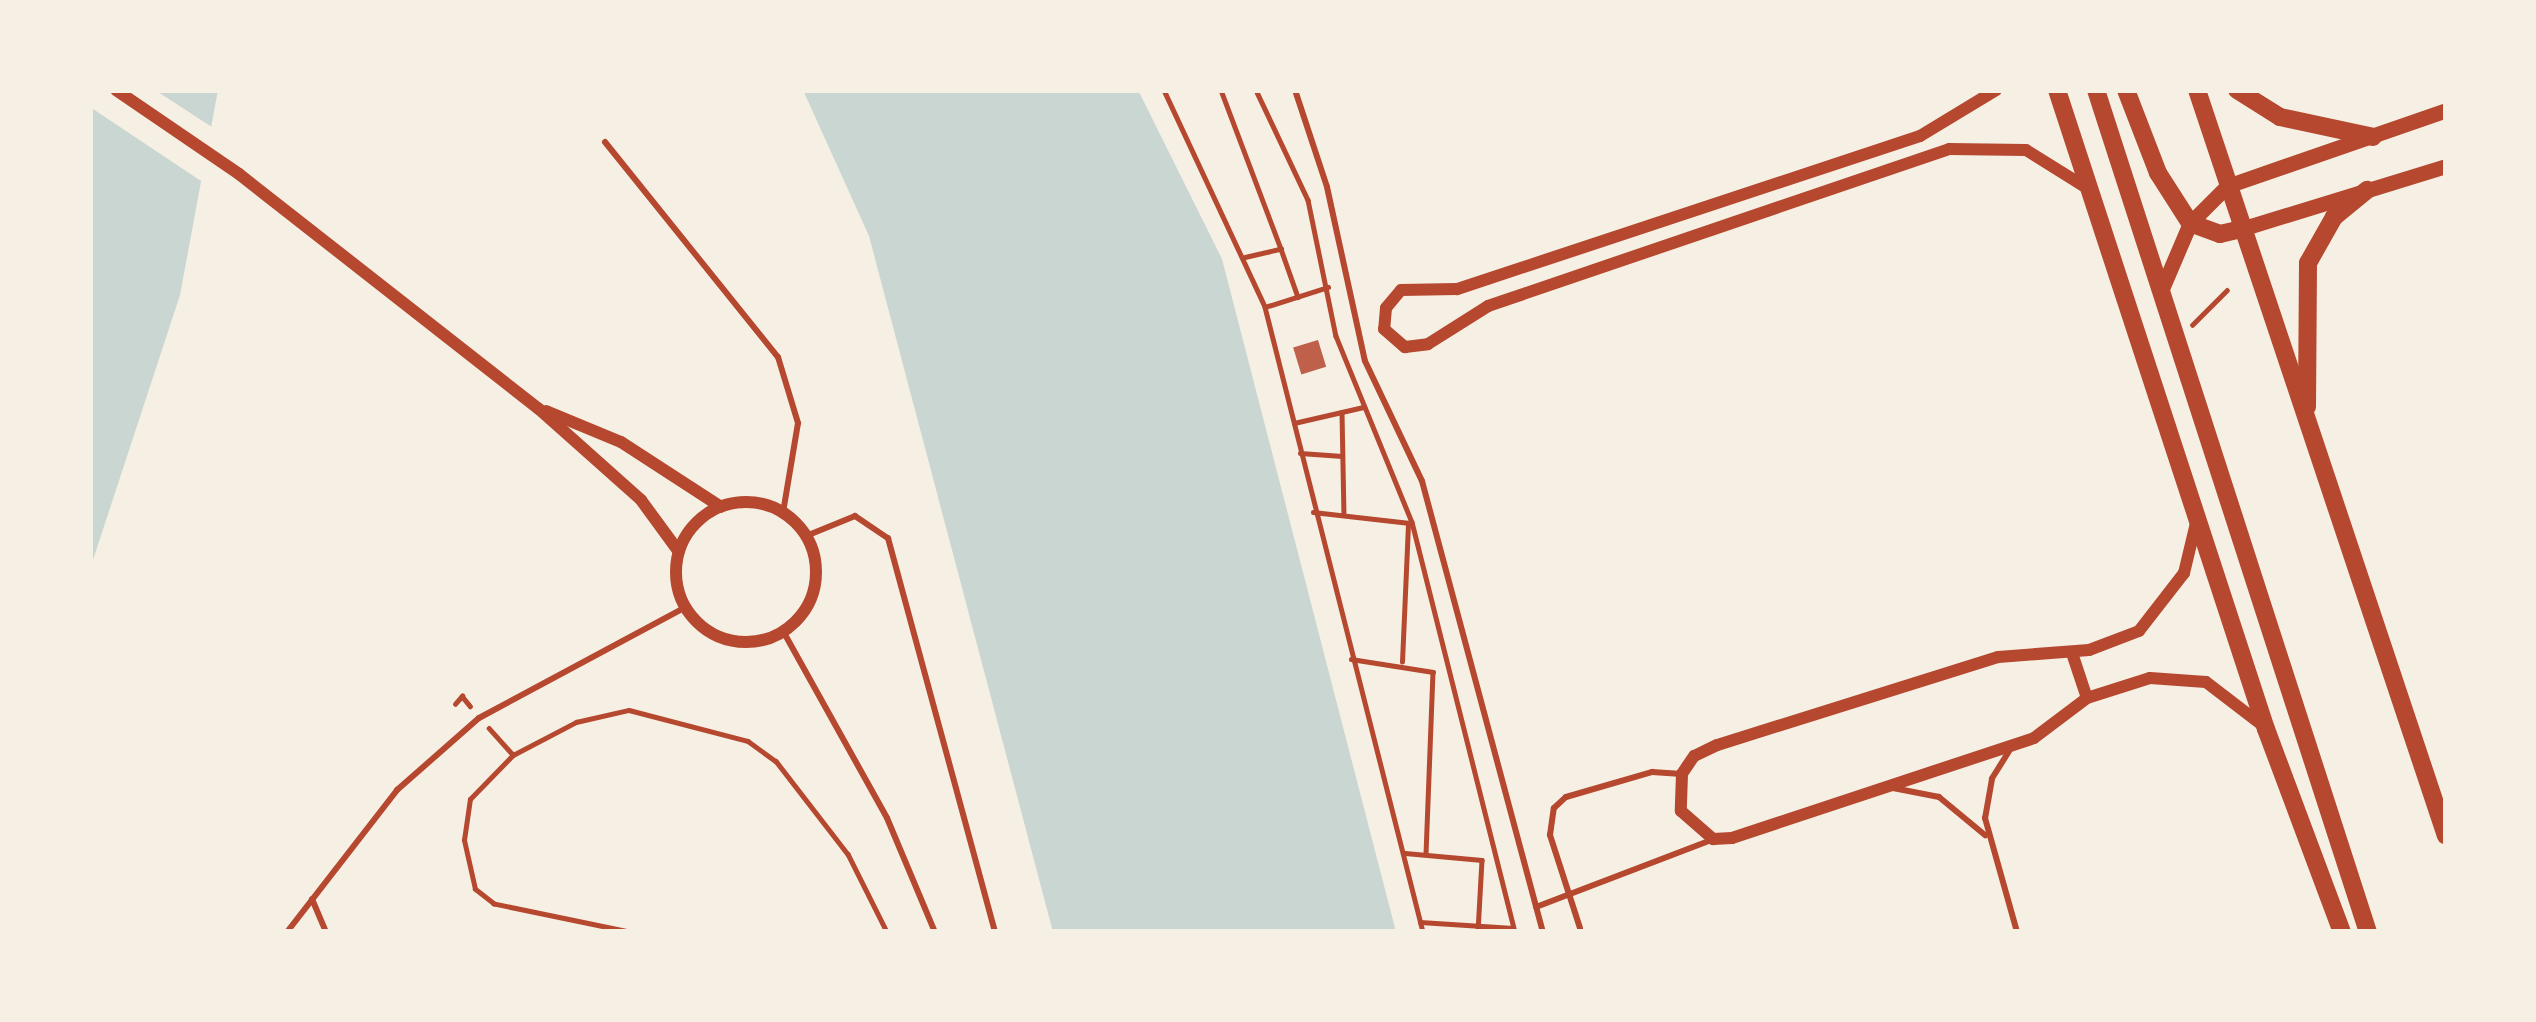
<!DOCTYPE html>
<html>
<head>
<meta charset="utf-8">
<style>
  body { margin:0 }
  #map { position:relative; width:2536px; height:1022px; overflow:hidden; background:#f6efe4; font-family:"PT Sans Narrow",sans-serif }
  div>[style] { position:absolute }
  .water>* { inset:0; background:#c9d6d2 }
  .pier>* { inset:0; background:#f6efe4 }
  .building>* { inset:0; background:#bf614a; transform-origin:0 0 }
  .path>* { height:4.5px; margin:-2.25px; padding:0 2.25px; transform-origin:2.25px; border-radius:2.25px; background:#b5482f }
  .service>* { height:6px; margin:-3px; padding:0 3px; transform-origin:3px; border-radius:3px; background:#b5482f }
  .minor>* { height:12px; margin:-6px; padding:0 6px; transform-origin:6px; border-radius:6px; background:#b5482f }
  .minor>.ring { margin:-6px; padding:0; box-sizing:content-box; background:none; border:12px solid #b5482f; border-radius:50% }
  .tertiary>* { height:15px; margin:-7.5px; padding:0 7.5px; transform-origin:7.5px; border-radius:7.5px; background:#b5482f }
  .primary>* { height:18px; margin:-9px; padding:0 9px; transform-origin:9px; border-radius:9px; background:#b5482f }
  span { translate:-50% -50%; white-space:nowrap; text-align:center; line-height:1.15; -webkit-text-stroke:10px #f6efe4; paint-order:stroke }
  .frame { position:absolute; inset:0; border:93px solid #f6efe4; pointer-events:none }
</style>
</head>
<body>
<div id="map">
  <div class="water">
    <div style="clip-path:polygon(90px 90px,218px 90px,180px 295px,90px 569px)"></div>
    <div style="clip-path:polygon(803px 90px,1138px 90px,1222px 259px,1396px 932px,1053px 932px,869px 236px)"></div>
  </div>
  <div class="pier">
    <div style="clip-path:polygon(90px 90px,155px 90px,218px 131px,210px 187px,90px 107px)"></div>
  </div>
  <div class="building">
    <div style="left:1318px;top:340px;width:28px;height:26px;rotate:73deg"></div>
  </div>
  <div class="path">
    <div style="left:1164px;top:90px;width:239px;rotate:65deg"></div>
    <div style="left:1265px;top:307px;width:645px;rotate:75.81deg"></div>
    <div style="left:1221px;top:90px;width:170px;rotate:69.3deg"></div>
    <div style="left:1256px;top:90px;width:122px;rotate:64.7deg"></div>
    <div style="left:1308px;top:200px;width:139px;rotate:78.4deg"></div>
    <div style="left:1336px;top:336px;width:201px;rotate:67.8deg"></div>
    <div style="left:1412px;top:522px;width:423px;rotate:75.9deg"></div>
    <div style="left:1245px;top:257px;width:37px;rotate:-13deg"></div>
    <div style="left:1281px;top:249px;width:51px;rotate:70.5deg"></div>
    <div style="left:1265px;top:307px;width:66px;rotate:-17.6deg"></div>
    <div style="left:2192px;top:325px;width:49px;rotate:-45deg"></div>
    <div style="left:1342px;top:412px;width:103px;rotate:88.9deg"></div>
    <div style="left:1294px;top:423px;width:72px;rotate:-12.9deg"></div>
    <div style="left:1300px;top:453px;width:42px;rotate:4.1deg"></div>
    <div style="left:1313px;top:512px;width:97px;rotate:6.5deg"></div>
    <div style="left:1351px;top:659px;width:83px;rotate:9deg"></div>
    <div style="left:1433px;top:672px;width:181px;rotate:92.2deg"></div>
    <div style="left:1402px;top:662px;width:139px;rotate:-87.5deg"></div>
    <div style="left:455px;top:704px;width:11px;rotate:-49deg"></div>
    <div style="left:462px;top:696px;width:13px;rotate:51deg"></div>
    <div style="left:489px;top:728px;width:36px;rotate:48deg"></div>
    <div style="left:1405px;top:853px;width:77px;rotate:5.2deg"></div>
    <div style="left:1482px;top:860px;width:72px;rotate:93.2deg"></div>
    <div style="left:1420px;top:922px;width:93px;rotate:3.7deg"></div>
    <div style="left:629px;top:932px;width:138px;rotate:-168.3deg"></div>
    <div style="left:494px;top:904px;width:24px;rotate:-142deg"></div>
    <div style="left:475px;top:889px;width:50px;rotate:-102.7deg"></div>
    <div style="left:464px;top:840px;width:41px;rotate:-81.7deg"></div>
    <div style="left:470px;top:799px;width:62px;rotate:-45.7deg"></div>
    <div style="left:513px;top:755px;width:71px;rotate:-27.6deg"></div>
    <div style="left:576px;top:722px;width:54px;rotate:-12.8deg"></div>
    <div style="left:629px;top:710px;width:123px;rotate:14.6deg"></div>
    <div style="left:748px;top:741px;width:34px;rotate:36deg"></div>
    <div style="left:776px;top:761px;width:118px;rotate:52.3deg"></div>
    <div style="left:848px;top:854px;width:87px;rotate:63.4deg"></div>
  </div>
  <div class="service">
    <div style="left:1295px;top:90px;width:102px;rotate:71.7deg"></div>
    <div style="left:1327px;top:187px;width:178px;rotate:77.7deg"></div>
    <div style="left:1365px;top:361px;width:133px;rotate:64.6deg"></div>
    <div style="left:1422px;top:481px;width:467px;rotate:75deg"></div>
    <div style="left:605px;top:142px;width:276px;rotate:51.2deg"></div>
    <div style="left:778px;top:357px;width:69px;rotate:73.1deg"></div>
    <div style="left:798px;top:423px;width:91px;rotate:99.5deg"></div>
    <div style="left:806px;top:536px;width:53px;rotate:-22.2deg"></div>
    <div style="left:855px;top:516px;width:40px;rotate:34deg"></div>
    <div style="left:888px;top:538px;width:408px;rotate:74.8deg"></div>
    <div style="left:783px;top:631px;width:214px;rotate:60.9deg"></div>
    <div style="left:887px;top:818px;width:124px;rotate:67.2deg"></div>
    <div style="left:2011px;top:748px;width:36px;rotate:122deg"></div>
    <div style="left:1992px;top:779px;width:40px;rotate:100deg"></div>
    <div style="left:1985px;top:818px;width:118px;rotate:74.3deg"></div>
    <div style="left:1893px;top:788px;width:47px;rotate:11.1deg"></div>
    <div style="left:1939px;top:797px;width:60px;rotate:39.6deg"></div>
    <div style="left:312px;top:899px;width:36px;rotate:67deg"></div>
    <div style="left:1536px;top:907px;width:187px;rotate:-20.9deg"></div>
    <div style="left:1580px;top:928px;width:98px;rotate:-107.9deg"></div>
    <div style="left:1550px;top:835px;width:27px;rotate:-82deg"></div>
    <div style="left:1554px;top:808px;width:16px;rotate:-43deg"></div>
    <div style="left:1566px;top:797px;width:90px;rotate:-16.2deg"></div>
    <div style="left:1652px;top:772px;width:30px;rotate:4deg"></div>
    <div style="left:287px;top:932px;width:180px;rotate:-52.2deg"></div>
    <div style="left:397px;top:790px;width:109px;rotate:-41.3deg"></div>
    <div style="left:479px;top:718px;width:235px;rotate:-28.2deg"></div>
  </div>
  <div class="minor">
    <div style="left:116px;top:90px;width:149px;rotate:34.3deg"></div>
    <div style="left:239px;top:174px;width:381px;rotate:38.1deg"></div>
    <div style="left:539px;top:409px;width:137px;rotate:41.7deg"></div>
    <div style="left:641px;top:500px;width:64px;rotate:53.8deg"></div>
    <div style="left:1996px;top:90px;width:89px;rotate:148.8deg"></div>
    <div style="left:1920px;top:136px;width:488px;rotate:161.7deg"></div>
    <div style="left:1457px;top:289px;width:56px;rotate:179deg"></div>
    <div style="left:1401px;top:290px;width:23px;rotate:130deg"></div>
    <div style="left:1386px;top:308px;width:21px;rotate:95deg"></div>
    <div style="left:1384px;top:329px;width:28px;rotate:41deg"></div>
    <div style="left:1405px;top:347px;width:23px;rotate:-7deg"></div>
    <div style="left:1428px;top:344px;width:71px;rotate:-32.3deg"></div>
    <div style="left:1488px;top:306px;width:487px;rotate:-18.8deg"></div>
    <div style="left:1949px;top:149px;width:77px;rotate:0.7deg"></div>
    <div style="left:2026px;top:150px;width:72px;rotate:31.9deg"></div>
    <div style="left:546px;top:411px;width:81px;rotate:22.5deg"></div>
    <div style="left:621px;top:442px;width:119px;rotate:33deg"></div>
    <div class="ring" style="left:676px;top:502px;width:128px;height:128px"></div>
    <div style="left:2197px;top:519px;width:56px;rotate:103.5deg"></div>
    <div style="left:2184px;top:573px;width:73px;rotate:127.8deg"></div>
    <div style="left:2139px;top:631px;width:53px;rotate:159.2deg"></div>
    <div style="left:2089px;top:650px;width:91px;rotate:175.6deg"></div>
    <div style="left:1998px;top:657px;width:294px;rotate:162.6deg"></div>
    <div style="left:1717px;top:745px;width:25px;rotate:154deg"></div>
    <div style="left:1694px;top:756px;width:22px;rotate:124deg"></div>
    <div style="left:1682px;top:774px;width:37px;rotate:92deg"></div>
    <div style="left:1681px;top:811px;width:43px;rotate:41.2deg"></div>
    <div style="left:1713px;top:839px;width:19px;rotate:-3deg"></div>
    <div style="left:1732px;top:838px;width:318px;rotate:-18.3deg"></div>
    <div style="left:2034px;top:738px;width:66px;rotate:-37deg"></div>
    <div style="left:2087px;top:698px;width:66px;rotate:-17.6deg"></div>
    <div style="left:2150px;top:678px;width:56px;rotate:4.1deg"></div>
    <div style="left:2206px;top:682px;width:69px;rotate:37.4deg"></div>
    <div style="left:2072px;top:653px;width:47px;rotate:71.6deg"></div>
  </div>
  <div class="tertiary">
    <div style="left:2241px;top:229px;width:214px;rotate:-17.1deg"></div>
    <div style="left:2161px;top:291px;width:74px;rotate:-66.9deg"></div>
    <div style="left:2190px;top:223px;width:52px;rotate:-45deg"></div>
    <div style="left:2227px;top:186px;width:232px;rotate:-19.1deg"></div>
  </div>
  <div class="primary">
    <div style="left:2057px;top:90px;width:672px;rotate:71.89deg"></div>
    <div style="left:2266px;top:729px;width:217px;rotate:69.5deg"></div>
    <div style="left:2096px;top:90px;width:885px;rotate:72.1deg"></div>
    <div style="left:2126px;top:90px;width:89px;rotate:68.9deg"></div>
    <div style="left:2158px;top:173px;width:59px;rotate:57.4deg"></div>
    <div style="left:2190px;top:223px;width:32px;rotate:20deg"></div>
    <div style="left:2220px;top:234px;width:22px;rotate:-13deg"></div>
    <div style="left:2197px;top:90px;width:786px;rotate:71.54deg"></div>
    <div style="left:2237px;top:90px;width:51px;rotate:32.1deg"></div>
    <div style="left:2280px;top:117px;width:95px;rotate:12.1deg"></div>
    <div style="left:2307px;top:407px;width:144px;rotate:-89.6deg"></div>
    <div style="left:2308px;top:263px;width:53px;rotate:-60.5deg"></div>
    <div style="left:2334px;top:217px;width:43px;rotate:-39.3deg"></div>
  </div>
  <div class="frame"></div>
</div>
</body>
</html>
